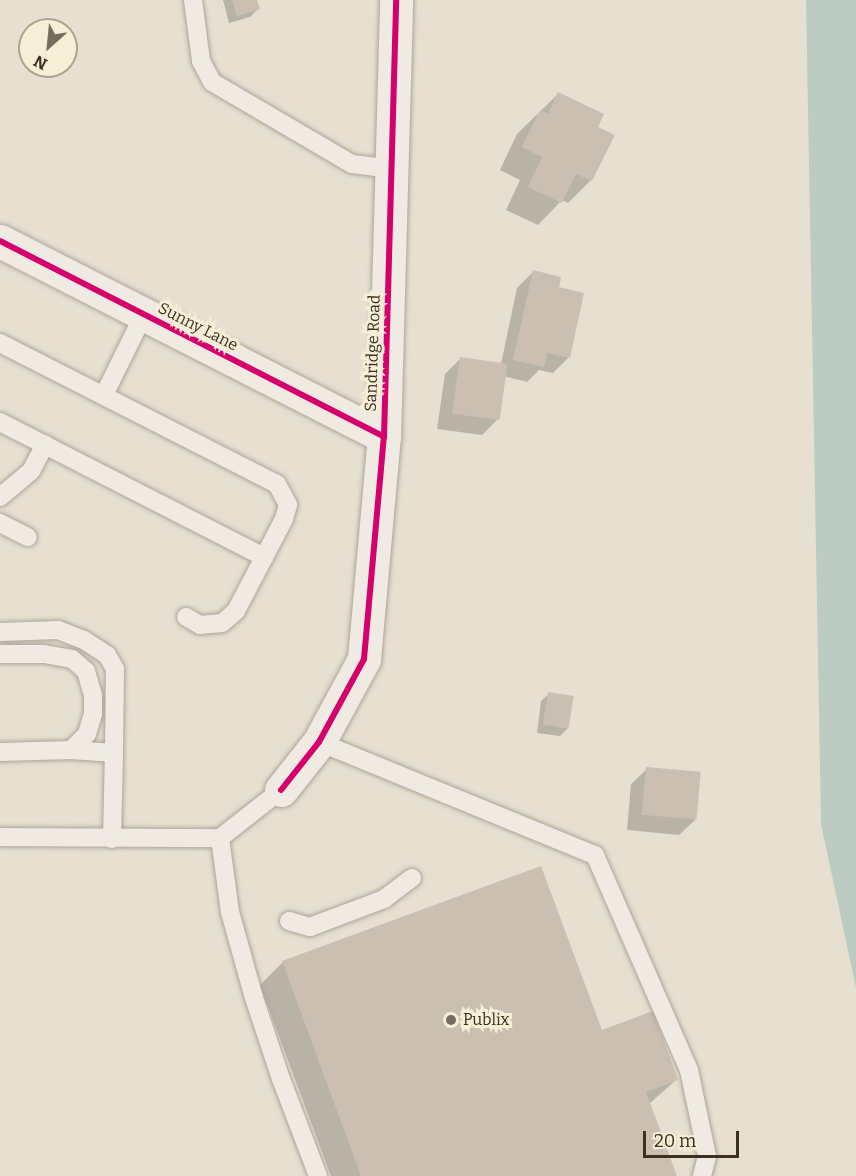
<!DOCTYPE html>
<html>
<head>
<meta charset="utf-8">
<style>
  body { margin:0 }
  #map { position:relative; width:856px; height:1176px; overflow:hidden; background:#e7e0d1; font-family:Bitter,serif }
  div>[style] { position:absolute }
  .water>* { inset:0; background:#bcccc2 }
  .shadow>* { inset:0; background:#0003 }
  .building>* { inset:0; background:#cbbfb2; transform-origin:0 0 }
  .roads { filter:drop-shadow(0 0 2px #ada599) drop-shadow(0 0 2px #ada599) }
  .lane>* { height:18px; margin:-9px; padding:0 9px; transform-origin:9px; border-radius:9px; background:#efebe3 }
  .street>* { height:33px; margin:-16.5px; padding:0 16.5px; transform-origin:16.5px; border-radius:16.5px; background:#efebe3 }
  .cycleway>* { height:6px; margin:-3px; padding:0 3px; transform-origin:3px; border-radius:3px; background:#d6006c }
  .dots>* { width:16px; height:16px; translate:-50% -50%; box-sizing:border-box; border:3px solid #f7eed8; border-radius:50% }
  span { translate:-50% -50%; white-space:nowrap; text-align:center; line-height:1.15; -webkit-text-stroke:6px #f7eed8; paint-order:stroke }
  .street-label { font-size:16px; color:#3d2e20 }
  .poi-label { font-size:16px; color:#3d2e20 }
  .left { translate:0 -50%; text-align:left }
  .north { position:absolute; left:18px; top:18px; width:60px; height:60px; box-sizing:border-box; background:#f7eed8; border:2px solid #ada18e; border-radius:50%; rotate:207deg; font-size:16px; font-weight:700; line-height:24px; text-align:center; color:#3d2e20 }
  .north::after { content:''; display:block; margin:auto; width:21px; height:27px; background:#786c5e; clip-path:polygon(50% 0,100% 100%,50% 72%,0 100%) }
  .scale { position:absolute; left:643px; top:1131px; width:96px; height:27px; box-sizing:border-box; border:3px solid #3d2e20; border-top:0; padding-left:8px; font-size:18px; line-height:21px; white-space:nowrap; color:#3d2e20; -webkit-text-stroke:4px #f7eed8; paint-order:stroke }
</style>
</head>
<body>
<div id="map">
  <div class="water">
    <div style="clip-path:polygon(806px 0,856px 0,856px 988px,821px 824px)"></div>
  </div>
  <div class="shadow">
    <div style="clip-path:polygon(223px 0,255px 0,258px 9px,250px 17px,229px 23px)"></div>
    <div style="clip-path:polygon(558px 94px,596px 128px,591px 180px,568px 203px,562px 200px,538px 225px,506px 210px,520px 180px,500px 170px,517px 134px)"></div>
    <div style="clip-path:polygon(533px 272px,557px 289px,569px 357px,553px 373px,539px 370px,527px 382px,503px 376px,497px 420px,482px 435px,437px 429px,445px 374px,461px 358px,501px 364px,517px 288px)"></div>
    <div style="clip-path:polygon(549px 694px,568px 728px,560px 736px,537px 733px,541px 701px)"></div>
    <div style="clip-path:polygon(647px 769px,695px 820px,679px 835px,627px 830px,631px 784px)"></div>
    <div style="clip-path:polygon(283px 962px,601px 1032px,676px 1080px,649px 1104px,675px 1176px,331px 1176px,260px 985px)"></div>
  </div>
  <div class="building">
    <div style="clip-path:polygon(232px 0,257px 0,260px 9px,237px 16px)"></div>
    <div style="clip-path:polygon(558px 92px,604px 114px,598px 127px,615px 135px,592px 181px,576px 174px,562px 203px,528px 187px,542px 157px,522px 147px,540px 110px,548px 114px)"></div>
    <div style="clip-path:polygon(533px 270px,561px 277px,559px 287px,584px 293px,570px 358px,547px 353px,544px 367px,513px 360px)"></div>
    <div style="left:460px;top:357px;width:48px;height:57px;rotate:8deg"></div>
    <div style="left:548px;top:692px;width:26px;height:33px;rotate:9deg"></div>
    <div style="left:646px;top:767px;width:55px;height:48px;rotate:5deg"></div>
    <div style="clip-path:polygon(541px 866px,602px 1030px,653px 1011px,678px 1080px,646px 1092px,677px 1176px,361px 1176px,282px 961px)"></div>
  </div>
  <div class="roads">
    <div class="lane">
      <div style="left:193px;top:0;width:62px;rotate:82.5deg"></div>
      <div style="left:201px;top:61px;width:24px;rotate:62deg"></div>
      <div style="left:212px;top:82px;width:162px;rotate:30.4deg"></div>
      <div style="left:352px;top:164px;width:39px;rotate:7deg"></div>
      <div style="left:0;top:343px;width:311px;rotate:27deg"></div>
      <div style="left:277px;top:484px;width:24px;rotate:62deg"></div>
      <div style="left:288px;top:505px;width:15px;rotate:106deg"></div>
      <div style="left:284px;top:519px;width:104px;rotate:117.6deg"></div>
      <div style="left:236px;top:611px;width:18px;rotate:139deg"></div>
      <div style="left:222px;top:623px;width:22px;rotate:175deg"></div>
      <div style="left:200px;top:625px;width:16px;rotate:-150deg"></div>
      <div style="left:104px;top:395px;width:90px;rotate:-63.7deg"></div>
      <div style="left:0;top:422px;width:297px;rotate:27.1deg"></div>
      <div style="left:0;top:497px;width:40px;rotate:-40deg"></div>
      <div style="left:31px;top:471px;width:30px;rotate:-62deg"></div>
      <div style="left:0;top:523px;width:31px;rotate:27deg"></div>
      <div style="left:0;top:632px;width:58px;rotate:-2deg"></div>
      <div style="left:58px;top:630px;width:28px;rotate:21deg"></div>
      <div style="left:84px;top:640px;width:27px;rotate:33deg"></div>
      <div style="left:107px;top:655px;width:16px;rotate:60deg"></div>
      <div style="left:115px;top:669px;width:84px;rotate:90.7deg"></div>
      <div style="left:114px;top:753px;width:43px;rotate:-176deg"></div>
      <div style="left:71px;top:750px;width:71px;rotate:178.4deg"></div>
      <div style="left:0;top:654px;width:44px"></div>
      <div style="left:44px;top:654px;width:28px;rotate:10deg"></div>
      <div style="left:72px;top:659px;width:18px;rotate:41deg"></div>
      <div style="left:86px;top:671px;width:25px;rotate:74deg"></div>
      <div style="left:93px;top:695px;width:19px;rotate:90deg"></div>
      <div style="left:93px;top:714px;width:21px;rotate:107deg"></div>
      <div style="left:87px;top:734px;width:23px;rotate:135deg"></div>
      <div style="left:319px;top:742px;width:298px;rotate:22.3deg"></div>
      <div style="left:595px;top:855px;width:235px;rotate:66.4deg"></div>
      <div style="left:689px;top:1070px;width:88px;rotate:78.2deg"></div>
      <div style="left:707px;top:1156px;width:21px;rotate:104deg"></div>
      <div style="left:281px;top:790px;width:78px;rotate:141.8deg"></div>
      <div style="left:220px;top:838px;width:75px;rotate:82.3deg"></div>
      <div style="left:230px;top:912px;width:89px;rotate:74.4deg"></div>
      <div style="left:254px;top:998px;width:85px;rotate:71.6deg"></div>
      <div style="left:281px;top:1079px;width:104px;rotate:69.1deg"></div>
      <div style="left:0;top:837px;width:220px;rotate:0.3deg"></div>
      <div style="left:112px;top:839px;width:86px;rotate:-88.7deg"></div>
      <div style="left:289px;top:921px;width:22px;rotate:16deg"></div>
      <div style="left:310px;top:927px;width:79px;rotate:-20.7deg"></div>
      <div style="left:384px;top:899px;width:35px;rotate:-37deg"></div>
    </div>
    <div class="street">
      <div style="left:0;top:241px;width:431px;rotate:27deg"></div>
      <div style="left:281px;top:790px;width:61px;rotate:-51.6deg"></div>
      <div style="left:319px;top:742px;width:94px;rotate:-61.5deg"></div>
      <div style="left:364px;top:659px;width:223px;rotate:-84.9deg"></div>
      <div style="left:384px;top:437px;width:437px;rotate:-88.4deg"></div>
    </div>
  </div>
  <div class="cycleway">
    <div style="left:0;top:241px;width:431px;rotate:27deg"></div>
    <div style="left:281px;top:790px;width:61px;rotate:-51.6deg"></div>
    <div style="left:319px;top:742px;width:94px;rotate:-61.5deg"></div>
    <div style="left:364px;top:659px;width:223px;rotate:-84.9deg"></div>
    <div style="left:384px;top:437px;width:437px;rotate:-88.4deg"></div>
  </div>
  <div class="dots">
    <div style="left:451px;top:1020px;background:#786c5e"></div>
  </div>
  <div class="street-label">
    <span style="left:198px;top:327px;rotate:27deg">Sunny Lane</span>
    <span style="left:373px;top:353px;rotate:-88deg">Sandridge Road</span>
  </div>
  <div class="poi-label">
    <span class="left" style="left:463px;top:1020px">Publix</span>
  </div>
  <div class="north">N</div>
  <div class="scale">20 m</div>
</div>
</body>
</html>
